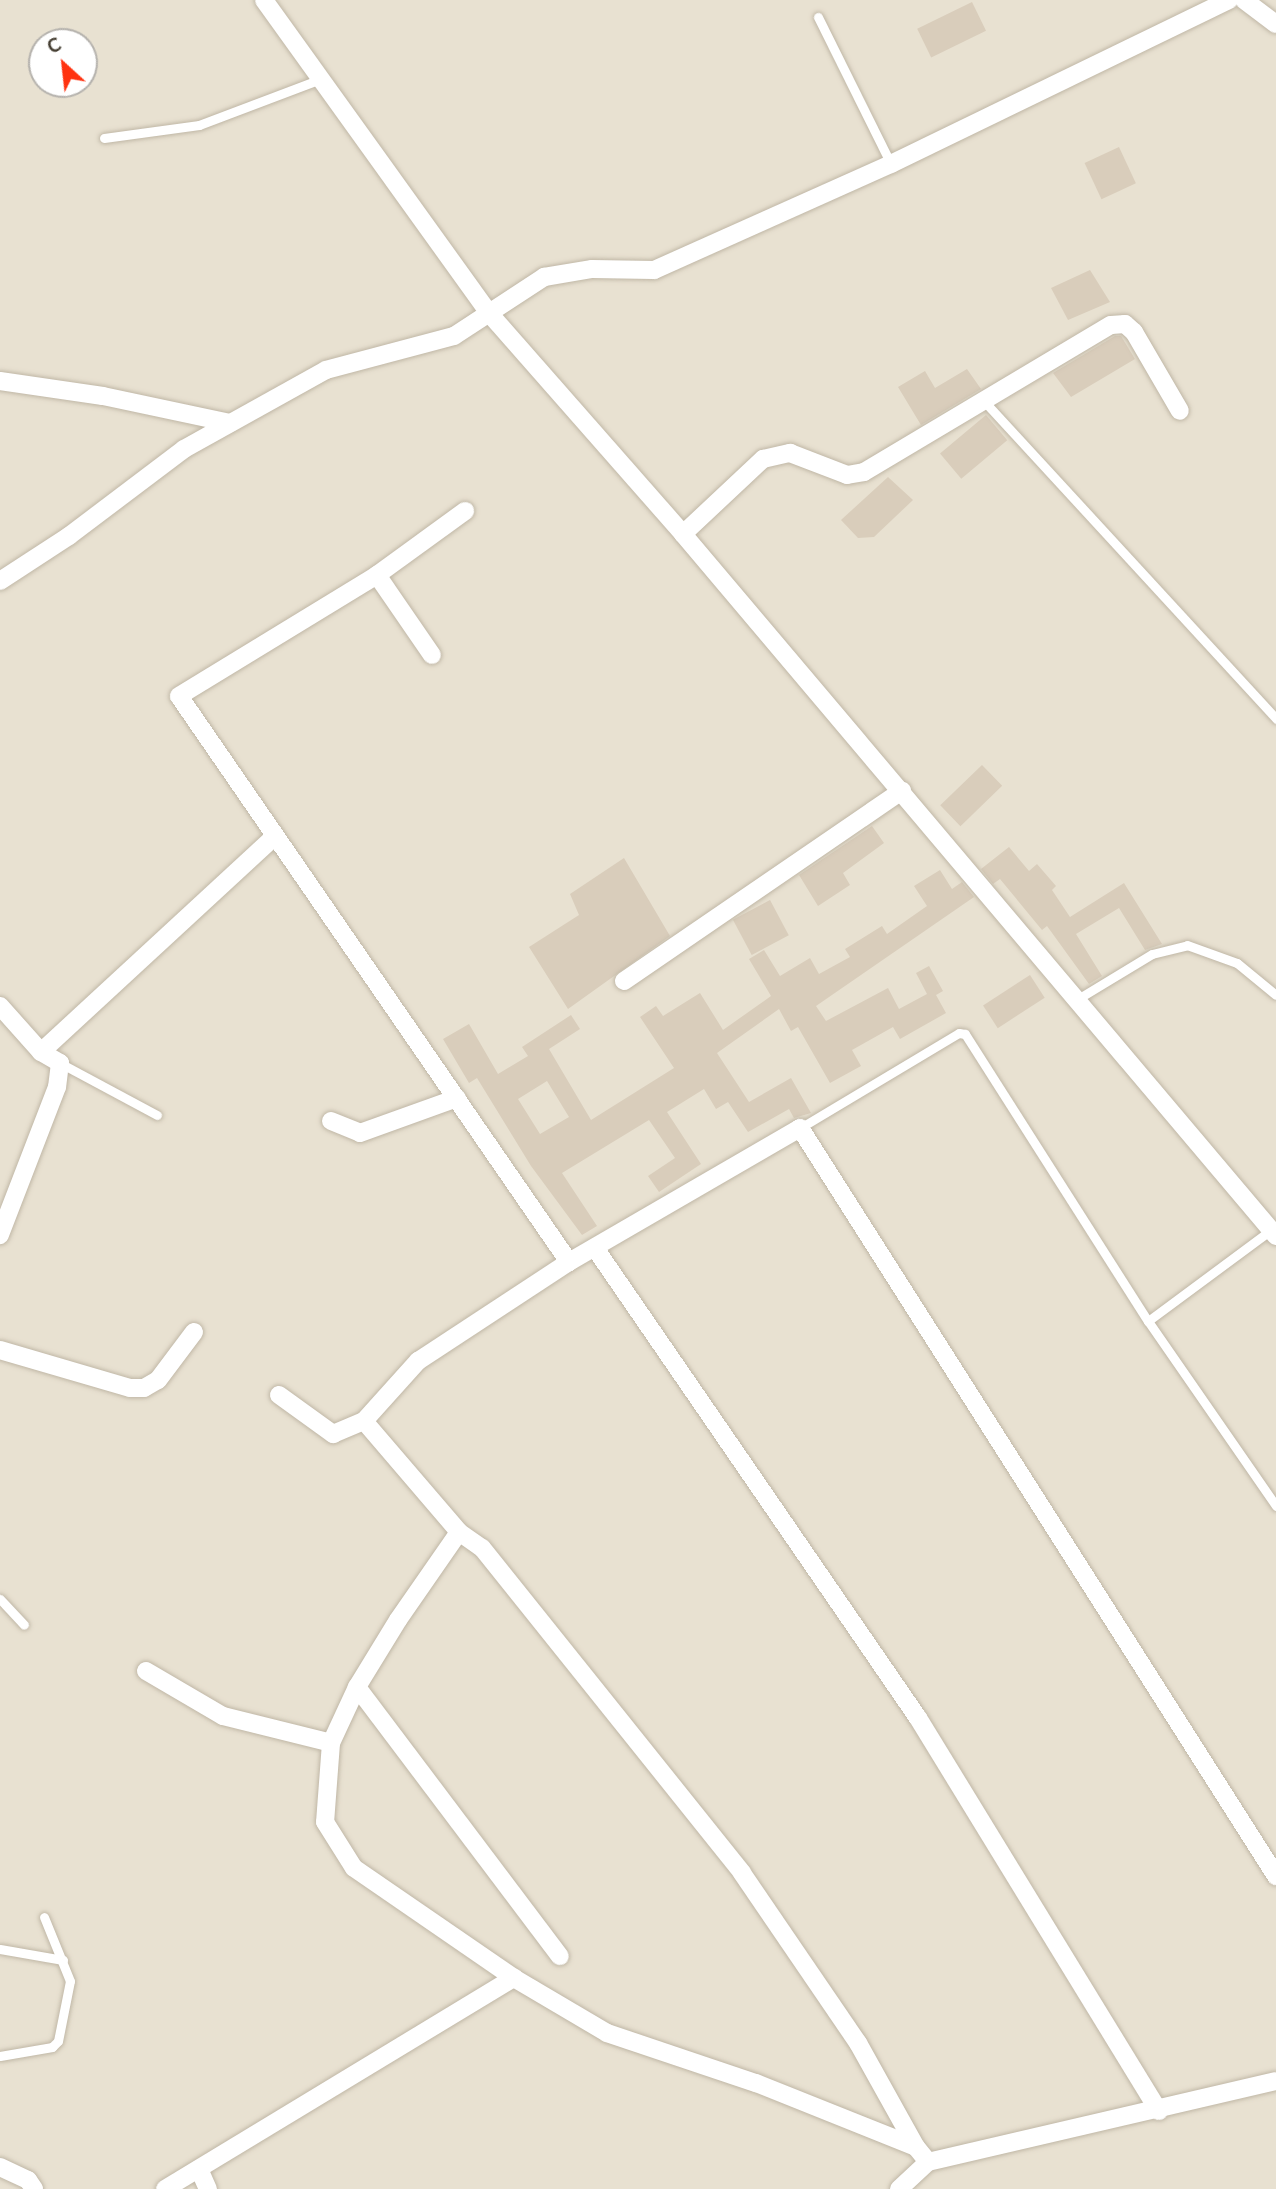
<!DOCTYPE html>
<html>
<head>
<meta charset="utf-8">
<style>
  body { margin:0 }
  #map { position:relative; width:1276px; height:2189px; overflow:hidden; background:#f4efe4; font-family:"Nunito Sans",sans-serif }
  div>[style] { position:absolute }
  .residential>* { inset:0; background:#e8e1d1 }
  .building>* { inset:0; background:#d9cdbb; transform-origin:0 0 }
  .roads { filter:drop-shadow(0 0 2px #c0b7a6) drop-shadow(0 0 2px #c0b7a6) }
  .lane>* { height:9px; margin:-4.5px; padding:0 4.5px; transform-origin:4.5px; border-radius:4.5px; background:#fff }
  .street>* { height:18px; margin:-9px; padding:0 9px; transform-origin:9px; border-radius:9px; background:#fff }
  span { translate:-50% -50%; white-space:nowrap; text-align:center; line-height:1.15; -webkit-text-stroke:5px #fff; paint-order:stroke }
  .north { position:absolute; left:28px; top:28px; width:70px; height:70px; box-sizing:border-box; background:#fff; border:2px solid #b5b2ad; border-radius:50%; rotate:333deg; font-size:19px; font-weight:700; line-height:28px; text-align:center; color:#463f33 }
  .north::after { content:''; display:block; margin:auto; width:24px; height:32px; background:#ff3310; clip-path:polygon(50% 0,100% 100%,50% 72%,0 100%) }
</style>
</head>
<body>
<div id="map">
  <div class="residential">
    <div style="clip-path:polygon(evenodd,0 0,1276px 0,1276px 2189px,0 2189px,0 0,42px 42px,84px 42px,84px 84px,42px 84px,42px 42px)"></div>
  </div>
  <div class="building">
    <div style="left:972px;top:2px;width:32px;height:61px;rotate:64deg"></div>
    <div style="left:1119px;top:147px;width:40px;height:38px;rotate:65deg"></div>
    <div style="clip-path:polygon(1090px 270px,1110px 302px,1068px 320px,1051px 288px)"></div>
    <div style="clip-path:polygon(1115px 336px,1121px 336px,1135px 359px,1071px 397px,1053px 373px)"></div>
    <div style="clip-path:polygon(967px 369px,981px 389px,921px 425px,898px 387px,925px 371px,935px 388px)"></div>
    <div style="left:986px;top:415px;width:33px;height:60px;rotate:50deg"></div>
    <div style="clip-path:polygon(888px 477px,913px 500px,874px 537px,858px 538px,841px 520px)"></div>
    <div style="left:982px;top:765px;width:29px;height:58px;rotate:46deg"></div>
    <div style="clip-path:polygon(872px 826px,884px 843px,843px 873px,850px 885px,818px 906px,799px 875px)"></div>
    <div style="clip-path:polygon(1009px 847px,1029px 871px,1037px 864px,1056px 886px,1052px 890px,1070px 917px,1124px 883px,1162px 944px,1145px 950px,1119px 908px,1076px 934px,1102px 976px,1089px 984px,1047px 926px,1042px 930px,1000px 879px,993px 884px,981px 869px)"></div>
    <div style="clip-path:polygon(624px 858px,670px 936px,568px 1009px,529px 947px,579px 915px,570px 894px)"></div>
    <div style="clip-path:polygon(evenodd,940px 870px,952px 889px,962px 882px,974px 897px,816px 1006px,826px 1021px,888px 988px,899px 1009px,927px 994px,916px 973px,929px 966px,943px 991px,936px 995px,946px 1013px,900px 1039px,893px 1027px,852px 1050px,861px 1066px,830px 1083px,798px 1027px,791px 1031px,779px 1009px,717px 1053px,749px 1102px,791px 1078px,811px 1113px,794px 1118px,789px 1109px,748px 1132px,728px 1102px,716px 1109px,704px 1089px,667px 1112px,701px 1164px,659px 1192px,648px 1176px,675px 1158px,649px 1120px,562px 1173px,597px 1226px,582px 1235px,531px 1166px,477px 1078px,469px 1083px,443px 1039px,469px 1024px,498px 1074px,528px 1056px,522px 1047px,571px 1015px,580px 1029px,549px 1049px,591px 1120px,674px 1068px,640px 1017px,656px 1006px,663px 1016px,700px 993px,723px 1030px,771px 996px,749px 959px,764px 950px,780px 976px,810px 958px,819px 974px,850px 957px,845px 949px,882px 926px,887px 934px,927px 906px,914px 886px,940px 870px,547px 1081px,569px 1117px,540px 1134px,518px 1099px,547px 1081px)"></div>
    <div style="left:770px;top:900px;width:40px;height:42px;rotate:62deg"></div>
    <div style="left:1030px;top:975px;width:27px;height:56px;rotate:57deg"></div>
  </div>
  <div class="roads">
    <div class="lane">
      <div style="left:818px;top:17px;width:164px;rotate:63.6deg"></div>
      <div style="left:104px;top:138px;width:96px;rotate:-7.8deg"></div>
      <div style="left:199px;top:125px;width:130px;rotate:-20.7deg"></div>
      <div style="left:984px;top:401px;width:432px;rotate:47.4deg"></div>
      <div style="left:1076px;top:1000px;width:89px;rotate:-31.2deg"></div>
      <div style="left:1152px;top:954px;width:36px;rotate:-14deg"></div>
      <div style="left:1187px;top:945px;width:53px;rotate:19.8deg"></div>
      <div style="left:1237px;top:963px;width:50px;rotate:39.4deg"></div>
      <div style="left:60px;top:1063px;width:110px;rotate:28.2deg"></div>
      <div style="left:800px;top:1128px;width:185px;rotate:-30.9deg"></div>
      <div style="left:959px;top:1033px;width:6px;rotate:9deg"></div>
      <div style="left:965px;top:1034px;width:340px;rotate:57.5deg"></div>
      <div style="left:1148px;top:1321px;width:225px;rotate:55.3deg"></div>
      <div style="left:1148px;top:1321px;width:153px;rotate:-36.5deg"></div>
      <div style="left:0;top:1599px;width:35px;rotate:47deg"></div>
      <div style="left:0;top:1949px;width:64px;rotate:9.9deg"></div>
      <div style="left:0;top:2056px;width:53px;rotate:-9.8deg"></div>
      <div style="left:52px;top:2047px;width:8px;rotate:-45deg"></div>
      <div style="left:58px;top:2041px;width:61px;rotate:-78.7deg"></div>
      <div style="left:70px;top:1981px;width:69px;rotate:-112.1deg"></div>
    </div>
    <div class="street">
      <div style="left:264px;top:0;width:385px;rotate:54.3deg"></div>
      <div style="left:489px;top:313px;width:294px;rotate:48.7deg"></div>
      <div style="left:683px;top:534px;width:919px;rotate:49.81deg"></div>
      <div style="left:1244px;top:0;width:40px;rotate:37deg"></div>
      <div style="left:0;top:381px;width:104px;rotate:8.3deg"></div>
      <div style="left:103px;top:396px;width:130px;rotate:12deg"></div>
      <div style="left:683px;top:534px;width:110px;rotate:-43.2deg"></div>
      <div style="left:763px;top:459px;width:28px;rotate:-13deg"></div>
      <div style="left:790px;top:453px;width:61px;rotate:21.1deg"></div>
      <div style="left:847px;top:475px;width:17px;rotate:-10deg"></div>
      <div style="left:864px;top:472px;width:287px;rotate:-30.8deg"></div>
      <div style="left:1111px;top:325px;width:14px;rotate:-4deg"></div>
      <div style="left:1125px;top:324px;width:12px;rotate:42deg"></div>
      <div style="left:1134px;top:332px;width:91px;rotate:59.8deg"></div>
      <div style="left:377px;top:575px;width:97px;rotate:55.5deg"></div>
      <div style="left:0;top:581px;width:82px;rotate:-33.1deg"></div>
      <div style="left:69px;top:536px;width:144px;rotate:-37.1deg"></div>
      <div style="left:184px;top:449px;width:162px;rotate:-29.1deg"></div>
      <div style="left:326px;top:370px;width:132px;rotate:-14.9deg"></div>
      <div style="left:454px;top:336px;width:108px;rotate:-33.2deg"></div>
      <div style="left:544px;top:277px;width:49px;rotate:-9.5deg"></div>
      <div style="left:592px;top:269px;width:62px;rotate:0.9deg"></div>
      <div style="left:654px;top:270px;width:260px;rotate:-24.1deg"></div>
      <div style="left:891px;top:164px;width:376px;rotate:-25.9deg"></div>
      <div style="left:624px;top:981px;width:337px;rotate:-34.4deg"></div>
      <div style="left:0;top:1006px;width:62px;rotate:48.3deg"></div>
      <div style="left:41px;top:1052px;width:22px;rotate:30deg"></div>
      <div style="left:60px;top:1063px;width:24px;rotate:97deg"></div>
      <div style="left:57px;top:1087px;width:159px;rotate:111.1deg"></div>
      <div style="left:41px;top:1052px;width:317px;rotate:-42.7deg"></div>
      <div style="left:331px;top:1121px;width:31px;rotate:22deg"></div>
      <div style="left:360px;top:1133px;width:103px;rotate:-19.8deg"></div>
      <div style="left:595px;top:1248px;width:570px;rotate:55.5deg"></div>
      <div style="left:918px;top:1718px;width:461px;rotate:58.5deg"></div>
      <div style="left:569px;top:1262px;width:267px;rotate:-30.1deg"></div>
      <div style="left:800px;top:1128px;width:887px;rotate:57.53deg"></div>
      <div style="left:0;top:1350px;width:135px;rotate:16.3deg"></div>
      <div style="left:130px;top:1388px;width:14px"></div>
      <div style="left:144px;top:1388px;width:16px;rotate:-30deg"></div>
      <div style="left:158px;top:1380px;width:60px;rotate:-53.1deg"></div>
      <div style="left:279px;top:1395px;width:67px;rotate:35.8deg"></div>
      <div style="left:333px;top:1434px;width:34px;rotate:-23deg"></div>
      <div style="left:364px;top:1421px;width:146px;rotate:49.4deg"></div>
      <div style="left:459px;top:1532px;width:107px;rotate:124.7deg"></div>
      <div style="left:398px;top:1620px;width:79px;rotate:121.5deg"></div>
      <div style="left:357px;top:1687px;width:62px;rotate:114.9deg"></div>
      <div style="left:331px;top:1743px;width:79px;rotate:94.3deg"></div>
      <div style="left:325px;top:1822px;width:54px;rotate:57.8deg"></div>
      <div style="left:354px;top:1868px;width:194px;rotate:34.5deg"></div>
      <div style="left:514px;top:1978px;width:108px;rotate:30.6deg"></div>
      <div style="left:607px;top:2033px;width:157px;rotate:18.6deg"></div>
      <div style="left:756px;top:2083px;width:172px;rotate:21.8deg"></div>
      <div style="left:916px;top:2147px;width:19px;rotate:51deg"></div>
      <div style="left:364px;top:1421px;width:81px;rotate:-48deg"></div>
      <div style="left:418px;top:1361px;width:181px;rotate:-33.3deg"></div>
      <div style="left:569px;top:1262px;width:687px;rotate:-124.57deg"></div>
      <div style="left:179px;top:696px;width:232px;rotate:-31.4deg"></div>
      <div style="left:377px;top:575px;width:109px;rotate:-36deg"></div>
      <div style="left:459px;top:1532px;width:28px;rotate:35deg"></div>
      <div style="left:482px;top:1548px;width:416px;rotate:51.3deg"></div>
      <div style="left:742px;top:1873px;width:206px;rotate:55.7deg"></div>
      <div style="left:858px;top:2043px;width:119px;rotate:60.9deg"></div>
      <div style="left:146px;top:1671px;width:89px;rotate:30.3deg"></div>
      <div style="left:223px;top:1716px;width:111px;rotate:14deg"></div>
      <div style="left:357px;top:1687px;width:337px;rotate:53deg"></div>
      <div style="left:0;top:2167px;width:31px;rotate:25deg"></div>
      <div style="left:28px;top:2180px;width:11px;rotate:56deg"></div>
      <div style="left:199px;top:2169px;width:22px;rotate:66deg"></div>
      <div style="left:165px;top:2189px;width:408px;rotate:-31.2deg"></div>
      <div style="left:899px;top:2189px;width:40px;rotate:-43deg"></div>
      <div style="left:928px;top:2162px;width:357px;rotate:-13.1deg"></div>
    </div>
  </div>
  <div class="north">С</div>
</div>
</body>
</html>
